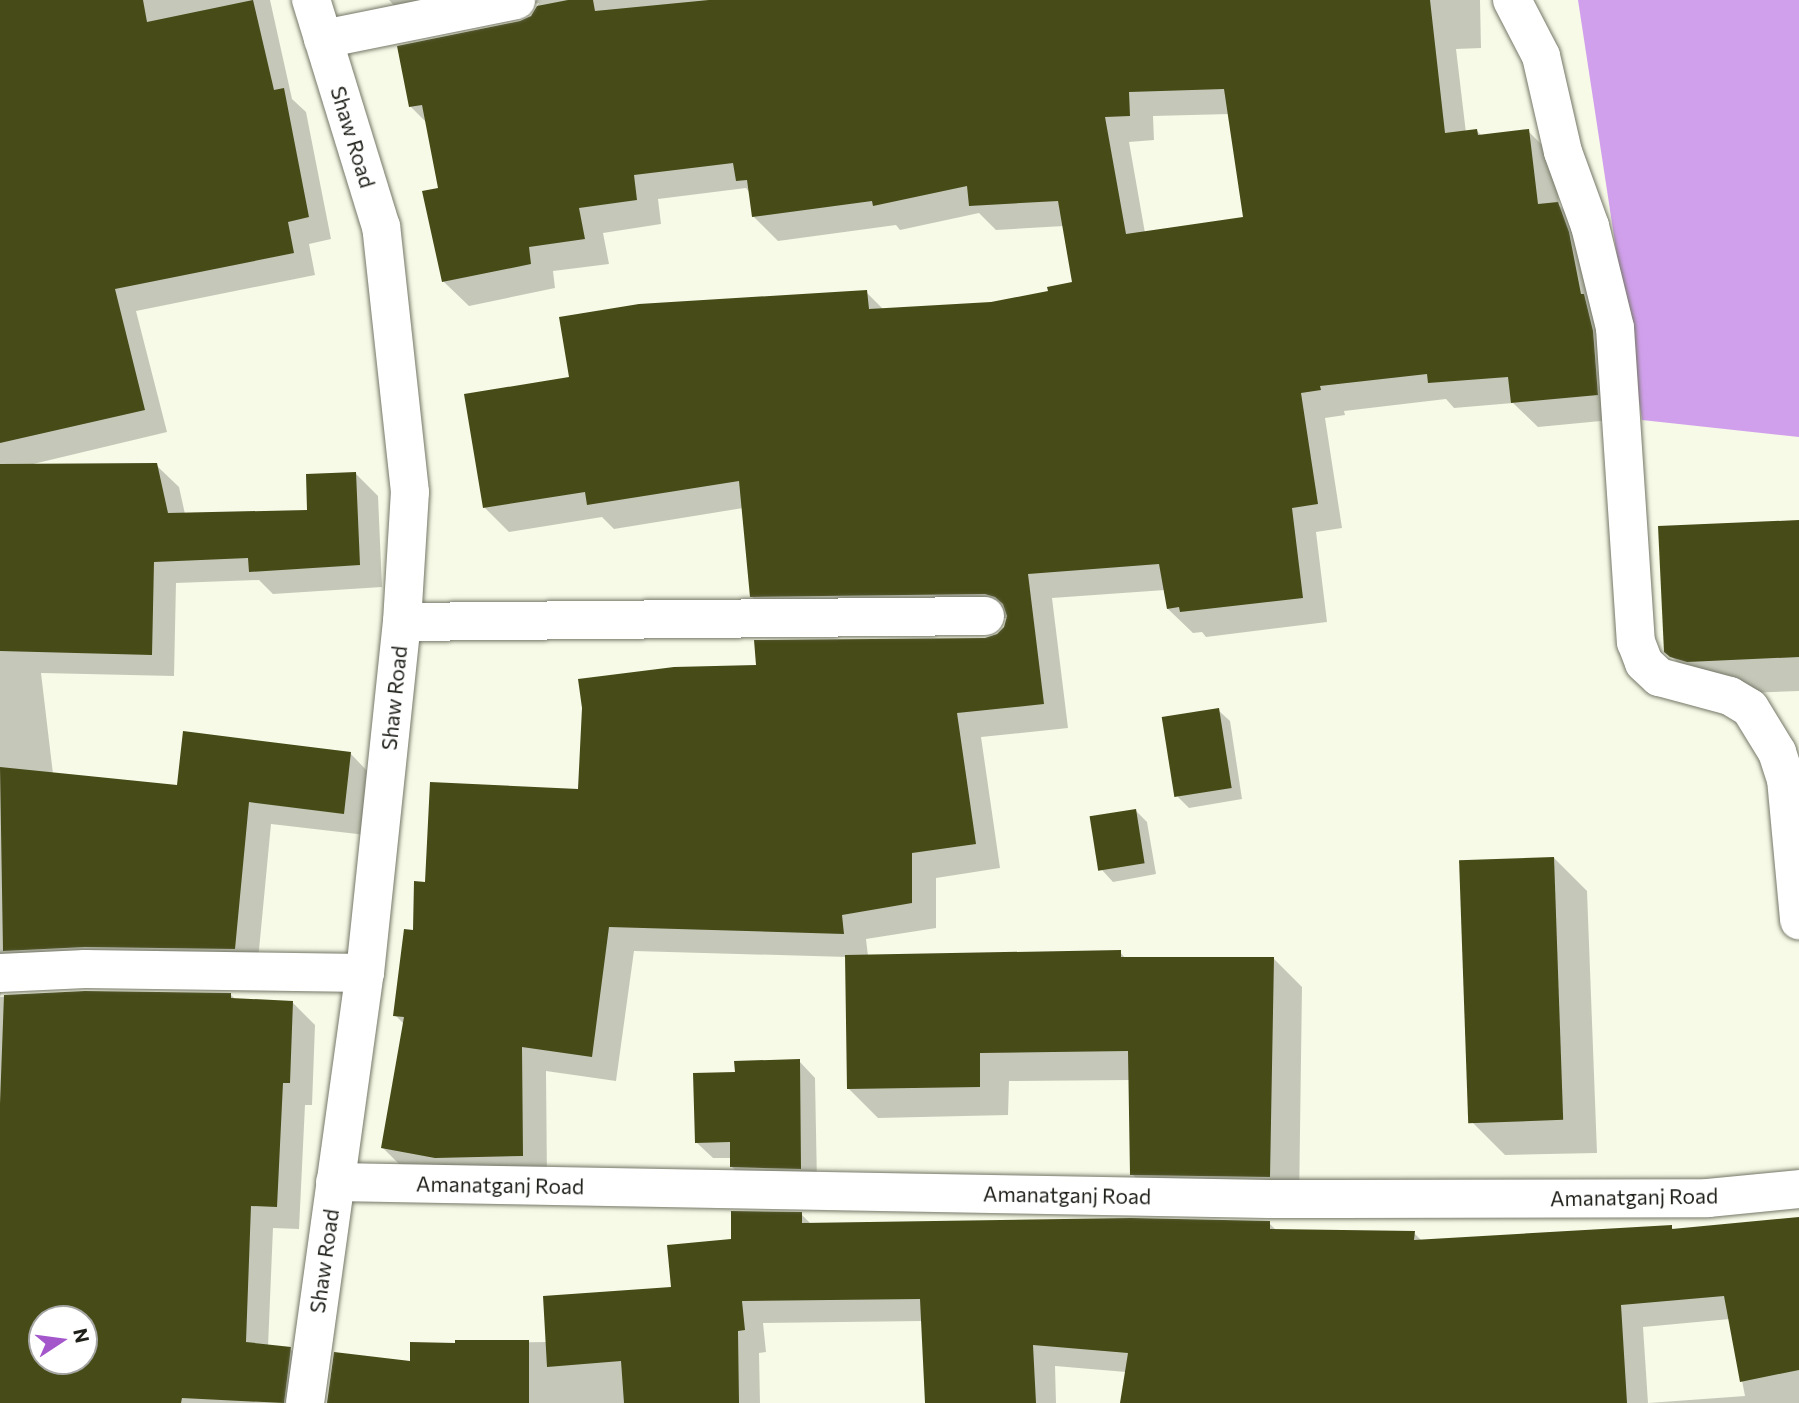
<!DOCTYPE html>
<html>
<head>
<meta charset="utf-8">
<style>
  body { margin:0 }
  #map { position:relative; width:1799px; height:1403px; overflow:hidden; background:#f7fae7; font-family:Commissioner,sans-serif }
  div>[style] { position:absolute }
  .water>* { inset:0; background:#d1a0ed }
  .shadow>* { inset:0; background:#0003 }
  .building>* { inset:0; background:#474b18; transform-origin:0 0 }
  .roads { filter:drop-shadow(0 0 2px #757767) drop-shadow(0 0 2px #757767) }
  .minor>* { height:38px; margin:-19px; padding:0 19px; transform-origin:19px; border-radius:19px; background:#fff }
  .secondary>* { height:38px; margin:-19px; padding:0 19px; transform-origin:19px; border-radius:19px; background:#fff }
  span { translate:-50% -50%; white-space:nowrap; text-align:center; line-height:1.15; -webkit-text-stroke:7px #fff; paint-order:stroke }
  .street-label { font-size:21px; color:#1f201a }
  .north { position:absolute; left:28px; top:1305px; width:70px; height:70px; box-sizing:border-box; background:#fff; border:2px solid #a5a6a3; border-radius:50%; rotate:77deg; font-size:19px; font-weight:700; line-height:28px; text-align:center; color:#1f201a }
  .north::after { content:''; display:block; margin:auto; width:24px; height:32px; background:#a357ca; clip-path:polygon(50% 0,100% 100%,50% 72%,0 100%) }
</style>
</head>
<body>
<div id="map">
  <div class="water">
    <div style="clip-path:polygon(1578px 0,1799px 0,1799px 437px,1642px 420px)"></div>
  </div>
  <div class="shadow">
    <div style="clip-path:polygon(evenodd,0 0,270px 0,292px 99px,306px 112px,331px 239px,309px 244px,315px 275px,136px 311px,167px 432px,29px 465px,156px 465px,179px 487px,185px 514px,309px 511px,355px 473px,378px 496px,382px 587px,273px 594px,259px 580px,176px 583px,174px 676px,41px 673px,53px 774px,178px 787px,350px 753px,372px 776px,366px 835px,271px 824px,257px 971px,3px 985px,0 997px,85px 993px,231px 995px,236px 1000px,293px 1003px,315px 1025px,312px 1105px,305px 1105px,299px 1229px,273px 1228px,268px 1347px,290px 1349px,312px 1371px,308px 1403px,0 1403px,0 0,42px 1319px,84px 1319px,84px 1361px,42px 1361px,42px 1319px)"></div>
    <div style="clip-path:polygon(evenodd,389px 0,1480px 0,1481px 48px,1456px 49px,1466px 133px,1477px 131px,1482px 136px,1528px 131px,1553px 156px,1559px 205px,1582px 229px,1622px 419px,1538px 427px,1513px 403px,1454px 408px,1446px 399px,1344px 411px,1345px 415px,1325px 418px,1342px 528px,1316px 532px,1327px 622px,1206px 637px,1202px 632px,1193px 633px,1168px 609px,1165px 590px,1052px 598px,1068px 728px,981px 737px,1000px 868px,936px 878px,936px 928px,866px 939px,868px 956px,1120px 952px,1126px 959px,1273px 958px,1302px 987px,1299px 1205px,1161px 1203px,1132px 1174px,1130px 1080px,1009px 1081px,1008px 1115px,878px 1118px,849px 1089px,847px 957px,634px 951px,616px 1081px,546px 1071px,547px 1180px,408px 1173px,383px 1148px,405px 1025px,395px 1015px,427px 883px,579px 791px,758px 666px,985px 640px,998px 636px,1005px 628px,1008px 618px,776px 621px,751px 596px,743px 508px,614px 529px,602px 517px,509px 532px,485px 508px,571px 378px,866px 292px,884px 310px,991px 304px,1050px 293px,1074px 283px,1064px 226px,996px 230px,979px 213px,900px 230px,896px 225px,778px 241px,753px 216px,750px 193px,746px 188px,658px 199px,661px 224px,603px 233px,609px 264px,553px 271px,555px 288px,469px 306px,444px 282px,440px 189px,427px 123px,410px 106px,532px 17px,539px 3px,415px 28px,389px 0,1230px 114px,1245px 218px,1145px 233px,1129px 142px,1154px 140px,1153px 116px,1230px 114px)"></div>
    <div style="clip-path:polygon(1799px 521px,1799px 691px,1721px 694px,1705px 690px,1666px 651px)"></div>
    <div style="clip-path:polygon(1218px 710px,1230px 721px,1242px 799px,1189px 808px,1178px 797px)"></div>
    <div style="clip-path:polygon(1136px 811px,1147px 822px,1156px 874px,1113px 882px,1102px 870px)"></div>
    <div style="clip-path:polygon(1554px 858px,1587px 891px,1597px 1153px,1505px 1155px,1472px 1122px)"></div>
    <div style="clip-path:polygon(799px 1061px,815px 1078px,817px 1184px,748px 1183px,732px 1167px,732px 1158px,713px 1158px,696px 1142px,736px 1074px)"></div>
    <div style="clip-path:polygon(evenodd,801px 1214px,812px 1225px,1269px 1223px,1277px 1231px,1414px 1233px,1423px 1242px,1671px 1227px,1675px 1231px,1799px 1219px,1799px 1403px,1122px 1403px,1126px 1372px,1055px 1366px,1056px 1403px,926px 1403px,923px 1321px,763px 1323px,766px 1352px,759px 1353px,760px 1403px,327px 1403px,336px 1354px,412px 1363px,412px 1344px,548px 1342px,673px 1289px,733px 1240px,801px 1214px,1730px 1319px,1745px 1396px,1648px 1403px,1643px 1327px,1730px 1319px)"></div>
  </div>
  <div class="building">
    <div style="clip-path:polygon(0 0,143px 0,147px 22px,253px 0,274px 90px,284px 88px,309px 217px,288px 222px,294px 253px,115px 289px,145px 410px,0 443px)"></div>
    <div style="clip-path:polygon(evenodd,568px 0,593px 0,595px 11px,709px 0,1430px 0,1445px 133px,1477px 129px,1478px 135px,1529px 129px,1538px 204px,1558px 202px,1569px 232px,1581px 294px,1584px 294px,1593px 331px,1598px 395px,1511px 403px,1508px 377px,1428px 383px,1427px 374px,1320px 386px,1321px 390px,1301px 393px,1318px 504px,1292px 508px,1303px 598px,1180px 612px,1179px 607px,1167px 609px,1159px 564px,1028px 574px,1044px 704px,957px 713px,976px 844px,912px 853px,912px 903px,842px 915px,844px 934px,609px 927px,592px 1057px,522px 1047px,523px 1156px,435px 1158px,381px 1148px,404px 1017px,393px 1016px,404px 929px,413px 930px,414px 881px,425px 882px,430px 782px,578px 789px,582px 708px,578px 679px,674px 667px,756px 665px,754px 640px,985px 638px,997px 634px,1004px 627px,1007px 616px,1003px 604px,995px 597px,985px 594px,750px 597px,739px 481px,587px 505px,585px 492px,483px 508px,464px 394px,569px 377px,559px 317px,639px 304px,867px 290px,869px 309px,991px 302px,1048px 291px,1047px 287px,1072px 282px,1058px 201px,969px 206px,967px 186px,873px 206px,872px 201px,752px 217px,747px 180px,736px 181px,733px 163px,634px 175px,637px 200px,579px 208px,585px 239px,529px 247px,531px 264px,442px 282px,422px 191px,438px 188px,422px 105px,409px 107px,397px 46px,520px 21px,531px 16px,537px 6px,568px 0,1224px 89px,1243px 217px,1126px 234px,1105px 117px,1130px 116px,1129px 92px,1224px 89px)"></div>
    <div style="clip-path:polygon(157px 463px,168px 513px,307px 510px,306px 474px,356px 472px,360px 565px,249px 572px,248px 558px,154px 562px,152px 655px,0 651px,0 464px)"></div>
    <div style="clip-path:polygon(1799px 520px,1799px 657px,1687px 662px,1670px 657px,1664px 652px,1658px 526px)"></div>
    <div style="left:1219px;top:708px;width:81px;height:58px;rotate:81deg"></div>
    <div style="clip-path:polygon(183px 731px,351px 752px,344px 814px,249px 802px,235px 949px,85px 947px,3px 951px,0 767px,177px 785px)"></div>
    <div style="left:1136px;top:809px;width:55px;height:47px;rotate:81deg"></div>
    <div style="left:1554px;top:857px;width:263px;height:95px;rotate:88deg"></div>
    <div style="clip-path:polygon(1121px 950px,1121px 957px,1274px 957px,1270px 1177px,1130px 1175px,1128px 1051px,980px 1053px,980px 1087px,847px 1089px,845px 955px)"></div>
    <div style="clip-path:polygon(evenodd,85px 991px,231px 993px,231px 998px,293px 1001px,290px 1083px,283px 1083px,277px 1207px,251px 1206px,246px 1342px,291px 1347px,284px 1403px,182px 1398px,181px 1403px,0 1403px,0 1104px,4px 995px,85px 991px,42px 1319px,84px 1319px,84px 1361px,42px 1361px,42px 1319px)"></div>
    <div style="clip-path:polygon(800px 1059px,801px 1169px,730px 1167px,730px 1142px,695px 1143px,693px 1073px,735px 1072px,734px 1061px)"></div>
    <div style="clip-path:polygon(731px 1211px,802px 1212px,802px 1223px,1131px 1218px,1270px 1221px,1270px 1229px,1415px 1231px,1414px 1240px,1672px 1225px,1672px 1229px,1799px 1217px,1799px 1370px,1740px 1382px,1724px 1296px,1621px 1305px,1627px 1403px,1120px 1403px,1128px 1353px,1033px 1345px,1036px 1403px,925px 1403px,920px 1299px,742px 1301px,745px 1330px,738px 1331px,739px 1403px,624px 1403px,621px 1361px,547px 1367px,543px 1296px,671px 1287px,667px 1245px,731px 1239px)"></div>
    <div style="clip-path:polygon(455px 1340px,529px 1340px,529px 1403px,327px 1403px,334px 1352px,410px 1361px,410px 1342px,455px 1343px)"></div>
  </div>
  <div class="roads">
    <div class="minor">
      <div style="left:1512px;top:0;width:63px;rotate:62.6deg"></div>
      <div style="left:1541px;top:56px;width:98px;rotate:77.1deg"></div>
      <div style="left:1563px;top:152px;width:79px;rotate:70deg"></div>
      <div style="left:1590px;top:226px;width:105px;rotate:76.2deg"></div>
      <div style="left:1615px;top:328px;width:315px;rotate:86.2deg"></div>
      <div style="left:1636px;top:642px;width:22px;rotate:69deg"></div>
      <div style="left:1644px;top:663px;width:21px;rotate:43deg"></div>
      <div style="left:1659px;top:677px;width:73px;rotate:15deg"></div>
      <div style="left:1730px;top:696px;width:23px;rotate:31deg"></div>
      <div style="left:1750px;top:708px;width:52px;rotate:58.5deg"></div>
      <div style="left:1777px;top:752px;width:28px;rotate:72deg"></div>
      <div style="left:1786px;top:779px;width:142px;rotate:84.7deg"></div>
      <div style="left:323px;top:39px;width:197px;rotate:-11.4deg"></div>
      <div style="left:402px;top:622px;width:583px;rotate:-0.59deg"></div>
      <div style="left:0;top:973px;width:85px;rotate:-2.7deg"></div>
      <div style="left:85px;top:969px;width:280px;rotate:0.8deg"></div>
    </div>
    <div class="secondary">
      <div style="left:335px;top:1182px;width:934px;rotate:1.04deg"></div>
      <div style="left:1269px;top:1199px;width:439px;rotate:-0.1deg"></div>
      <div style="left:1708px;top:1198px;width:91px;rotate:-5.6deg"></div>
      <div style="left:305px;top:1403px;width:434px;rotate:-82.1deg"></div>
      <div style="left:365px;top:973px;width:353px;rotate:-84deg"></div>
      <div style="left:402px;top:622px;width:130px;rotate:-86.5deg"></div>
      <div style="left:410px;top:492px;width:267px;rotate:-96.2deg"></div>
      <div style="left:381px;top:227px;width:238px;rotate:-107.1deg"></div>
    </div>
  </div>
  <div class="street-label">
    <span style="left:353px;top:137px;rotate:73deg">Shaw Road</span>
    <span style="left:394px;top:698px;rotate:-84deg">Shaw Road</span>
    <span style="left:500px;top:1185px;rotate:1deg">Amanatganj Road</span>
    <span style="left:1067px;top:1195px;rotate:1deg">Amanatganj Road</span>
    <span style="left:1634px;top:1197px;rotate:-1deg">Amanatganj Road</span>
    <span style="left:324px;top:1261px;rotate:-82deg">Shaw Road</span>
  </div>
  <div class="north">N</div>
</div>
</body>
</html>
